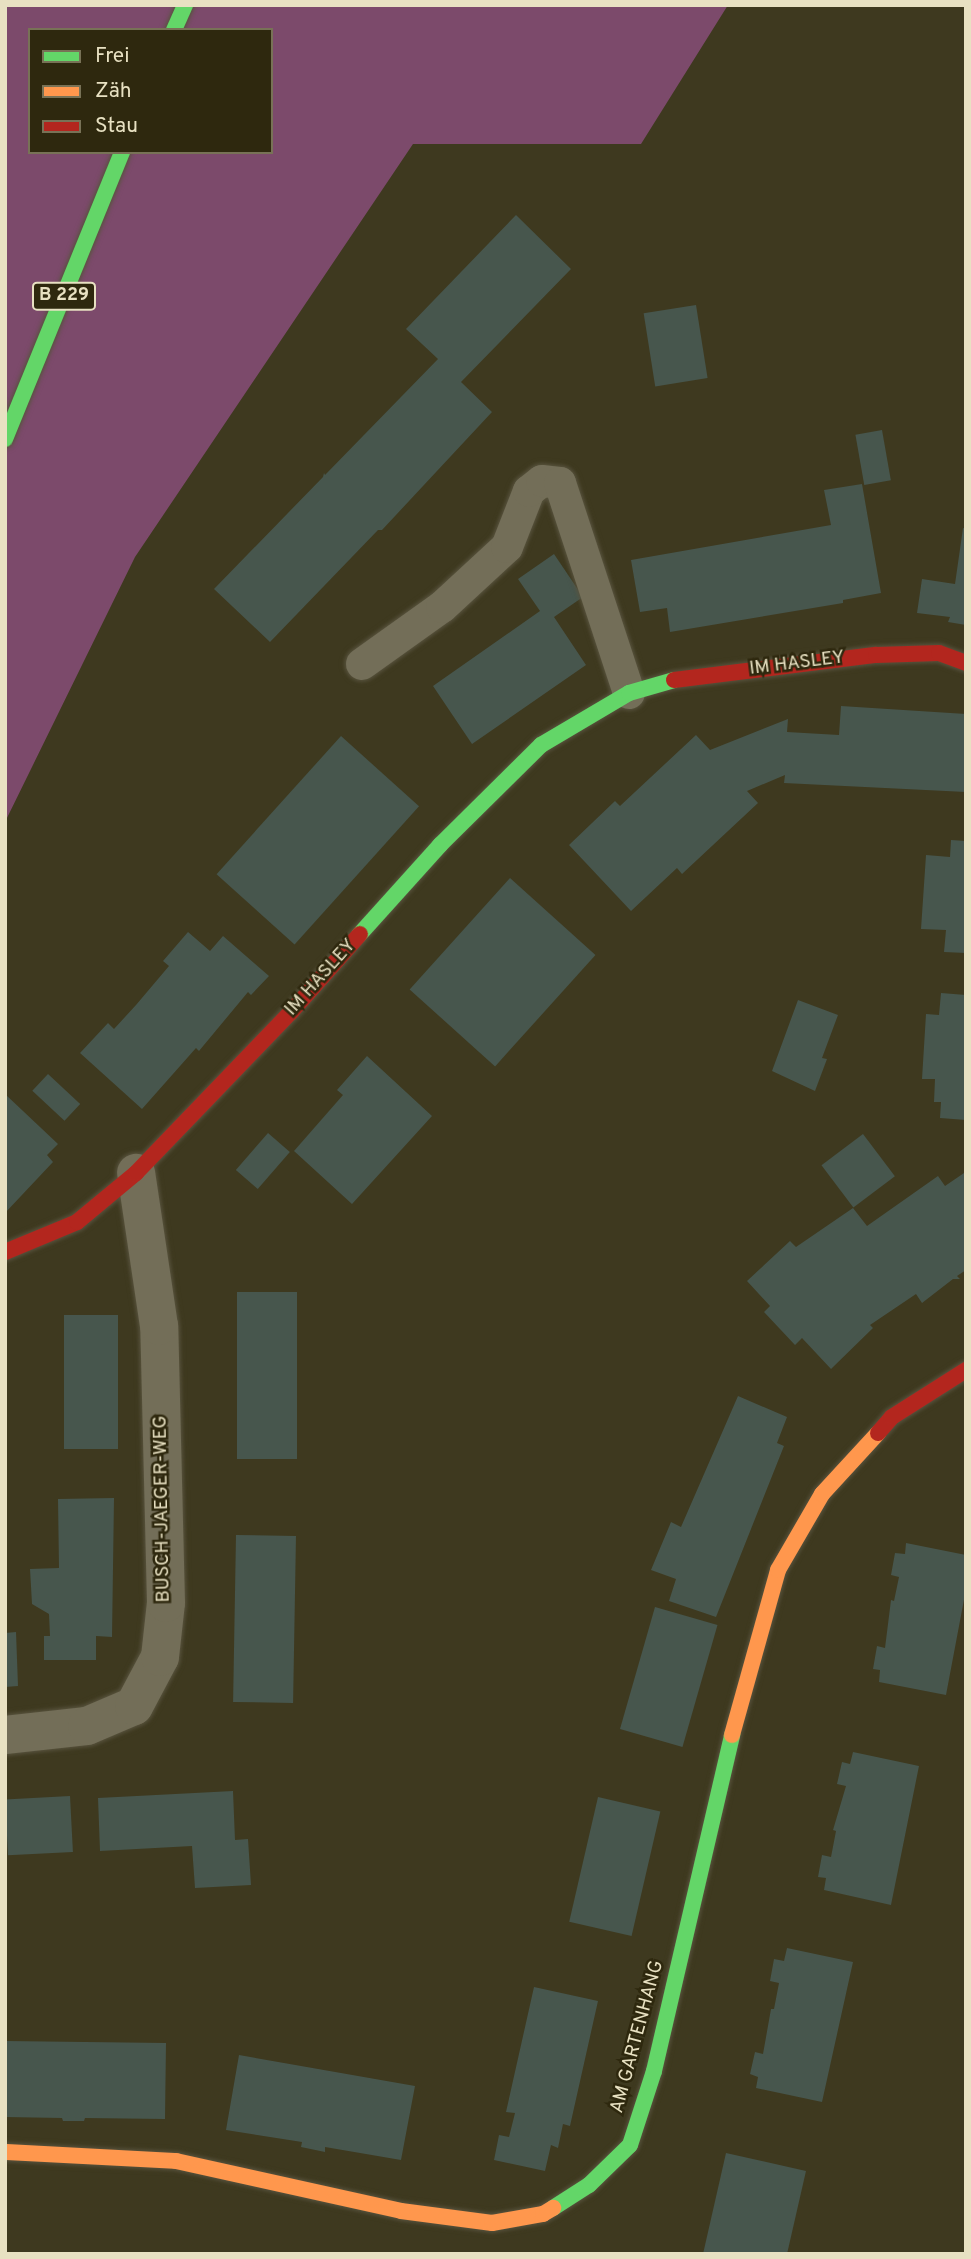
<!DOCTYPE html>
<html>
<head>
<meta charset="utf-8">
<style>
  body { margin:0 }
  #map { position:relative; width:971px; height:2259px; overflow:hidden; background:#3e391f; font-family:Overpass,sans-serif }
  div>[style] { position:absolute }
  .green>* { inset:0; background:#7c4a6b }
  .building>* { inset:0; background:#47564d; transform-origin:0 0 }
  .roads { filter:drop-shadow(0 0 2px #58533e) drop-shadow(0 0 2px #58533e) }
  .lane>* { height:32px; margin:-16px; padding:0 16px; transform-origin:16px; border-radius:16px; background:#736e58 }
  .street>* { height:38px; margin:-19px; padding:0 19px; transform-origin:19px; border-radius:19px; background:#736e58 }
  .fast>* { height:16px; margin:-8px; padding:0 8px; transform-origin:8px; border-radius:8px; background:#63d668 }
  .slow>* { height:16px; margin:-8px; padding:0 8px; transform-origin:8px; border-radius:8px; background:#ff974d }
  .jam>* { height:16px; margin:-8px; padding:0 8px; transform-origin:8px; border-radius:8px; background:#b3261e }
  span { translate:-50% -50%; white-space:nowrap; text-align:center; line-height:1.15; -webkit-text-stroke:5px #2e280e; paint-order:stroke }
  .shield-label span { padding:2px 5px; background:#2e280e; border:2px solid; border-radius:5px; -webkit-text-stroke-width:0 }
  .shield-label { font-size:18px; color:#e8e1c2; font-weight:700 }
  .street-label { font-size:19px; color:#e8e1c2 }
  .frame { position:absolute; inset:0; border:7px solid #e8e1c2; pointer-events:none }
  .legend { position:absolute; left:28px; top:28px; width:245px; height:126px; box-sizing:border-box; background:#2e280e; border:2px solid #787256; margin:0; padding:9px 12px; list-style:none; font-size:21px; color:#e8e1c2 }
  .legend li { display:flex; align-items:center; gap:14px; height:35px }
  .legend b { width:35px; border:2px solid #787256 }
</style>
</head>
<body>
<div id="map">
  <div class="green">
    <div style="clip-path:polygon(evenodd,5px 5px,728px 5px,641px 144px,413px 144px,135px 557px,5px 822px,5px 5px,30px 30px,271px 30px,271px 152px,30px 152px,30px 30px)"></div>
  </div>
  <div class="building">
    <div style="clip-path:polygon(516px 215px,571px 269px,461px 382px,492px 412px,382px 530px,378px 530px,270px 642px,214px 589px,323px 477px,324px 473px,325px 475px,438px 359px,406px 329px)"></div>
    <div style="left:696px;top:305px;width:74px;height:53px;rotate:81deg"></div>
    <div style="left:882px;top:430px;width:51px;height:27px;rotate:80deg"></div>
    <div style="clip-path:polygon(862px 484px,881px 593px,843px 600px,843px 603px,670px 632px,667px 608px,640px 612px,631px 560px,831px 525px,824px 490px)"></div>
    <div style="clip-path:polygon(963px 528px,966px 529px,966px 625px,948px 622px,950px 617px,917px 613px,922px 579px,955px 584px)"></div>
    <div style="clip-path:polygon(554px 554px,583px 597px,554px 617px,586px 665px,472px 744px,433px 686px,540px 611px,518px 579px)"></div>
    <div style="clip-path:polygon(841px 706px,966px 714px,966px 792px,784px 783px,785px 775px,747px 791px,758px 803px,682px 874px,677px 868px,631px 911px,569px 845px,615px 801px,620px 806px,696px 735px,710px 750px,788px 719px,787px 732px,839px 735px)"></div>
    <div style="left:341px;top:736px;width:105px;height:186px;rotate:42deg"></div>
    <div style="clip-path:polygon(951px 840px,966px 841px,966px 953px,944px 952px,946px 930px,921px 929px,926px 855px,950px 857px)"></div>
    <div style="left:510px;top:878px;width:115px;height:150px;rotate:42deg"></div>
    <div style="clip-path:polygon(188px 932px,210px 951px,223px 936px,269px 976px,251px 995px,248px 992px,199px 1051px,196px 1048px,142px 1109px,80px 1053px,108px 1023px,114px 1029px,136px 1005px,169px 966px,163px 961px)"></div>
    <div style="clip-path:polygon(941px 993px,966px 995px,966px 1120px,940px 1118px,941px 1102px,934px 1102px,935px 1079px,922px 1079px,926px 1014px,939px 1015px)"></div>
    <div style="clip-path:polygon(798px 1000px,838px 1015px,822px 1058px,827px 1059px,815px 1091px,772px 1071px)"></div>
    <div style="clip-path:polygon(367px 1056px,432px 1116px,352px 1204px,294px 1151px,343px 1095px,337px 1090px)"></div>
    <div style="left:48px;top:1074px;width:44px;height:23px;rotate:43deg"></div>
    <div style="clip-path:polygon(5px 1094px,58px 1144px,47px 1155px,53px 1162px,5px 1213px)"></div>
    <div style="left:268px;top:1133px;width:29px;height:49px;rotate:41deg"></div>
    <div style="left:863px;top:1134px;width:53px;height:52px;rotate:53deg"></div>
    <div style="clip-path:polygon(964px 1173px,966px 1270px,957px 1276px,960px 1279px,953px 1279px,922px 1303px,916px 1294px,870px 1325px,873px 1328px,831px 1369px,802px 1338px,795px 1345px,764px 1312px,770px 1306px,747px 1281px,790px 1241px,796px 1247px,853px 1208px,867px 1226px,938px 1176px,945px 1186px)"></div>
    <div style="left:237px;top:1292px;width:60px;height:167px"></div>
    <div style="left:64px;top:1315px;width:54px;height:134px"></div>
    <div style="clip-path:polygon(738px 1396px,787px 1417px,777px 1443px,784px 1446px,716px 1617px,669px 1601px,676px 1579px,651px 1570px,671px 1522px,681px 1527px)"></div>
    <div style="clip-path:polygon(114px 1498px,112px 1637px,96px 1636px,96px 1660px,44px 1660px,44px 1636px,50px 1636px,49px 1614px,32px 1604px,30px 1569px,59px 1568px,58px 1499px)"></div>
    <div style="left:236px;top:1535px;width:60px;height:167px;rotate:1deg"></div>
    <div style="clip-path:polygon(906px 1543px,966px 1555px,966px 1589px,946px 1695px,879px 1682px,880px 1670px,873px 1669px,877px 1646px,885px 1648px,891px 1600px,894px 1601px,899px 1577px,891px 1575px,895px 1553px,905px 1554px)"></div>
    <div style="left:655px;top:1607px;width:65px;height:127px;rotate:16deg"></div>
    <div style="clip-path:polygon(16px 1632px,18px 1686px,5px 1687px,5px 1633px)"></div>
    <div style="clip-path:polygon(853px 1752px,919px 1766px,891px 1905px,824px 1890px,826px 1878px,818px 1877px,822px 1855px,831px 1857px,836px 1831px,833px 1830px,846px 1786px,837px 1784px,842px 1762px,850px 1764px)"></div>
    <div style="clip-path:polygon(233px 1791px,235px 1840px,248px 1839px,251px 1885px,195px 1888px,192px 1846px,100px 1851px,98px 1798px)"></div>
    <div style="left:70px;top:1796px;width:56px;height:65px;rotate:87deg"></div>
    <div style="left:598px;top:1797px;width:64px;height:128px;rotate:13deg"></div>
    <div style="clip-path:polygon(787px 1948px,853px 1962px,822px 2102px,756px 2088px,758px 2077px,750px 2074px,755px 2052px,763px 2054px,771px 2009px,774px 2009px,779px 1983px,770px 1981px,774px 1959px,784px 1961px)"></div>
    <div style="clip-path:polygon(534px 1987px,598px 2001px,570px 2126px,563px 2124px,558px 2148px,551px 2145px,545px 2171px,494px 2160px,499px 2135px,509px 2137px,515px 2113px,506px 2112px)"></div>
    <div style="clip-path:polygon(5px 2041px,166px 2043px,165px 2119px,85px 2118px,84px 2121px,63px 2121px,62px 2118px,5px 2117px)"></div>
    <div style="clip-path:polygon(239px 2055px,415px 2086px,401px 2160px,325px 2147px,325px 2152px,301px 2147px,302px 2142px,226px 2130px)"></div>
    <div style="clip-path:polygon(726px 2153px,806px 2171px,787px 2254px,703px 2254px)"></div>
  </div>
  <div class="roads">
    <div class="lane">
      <div style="left:362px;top:664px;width:98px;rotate:-35.5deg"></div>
      <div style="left:442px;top:607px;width:88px;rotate:-42.7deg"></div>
      <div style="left:507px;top:547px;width:60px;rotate:-68.6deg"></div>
      <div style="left:529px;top:491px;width:16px;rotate:-38deg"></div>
      <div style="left:542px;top:481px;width:18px;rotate:6deg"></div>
      <div style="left:560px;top:483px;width:221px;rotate:71.8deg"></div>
    </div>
    <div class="street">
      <div style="left:5px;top:1735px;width:82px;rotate:-6.3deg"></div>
      <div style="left:87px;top:1726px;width:51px;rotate:-23.1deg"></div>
      <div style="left:134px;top:1706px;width:55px;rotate:-62deg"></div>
      <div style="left:160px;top:1657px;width:54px;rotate:-83.7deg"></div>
      <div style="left:166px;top:1603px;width:277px;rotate:-91.4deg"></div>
      <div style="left:159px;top:1326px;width:155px;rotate:-98.5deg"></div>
    </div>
    <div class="fast">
      <div style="left:174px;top:30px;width:27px;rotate:-66deg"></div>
      <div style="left:5px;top:439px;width:310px;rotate:-67.8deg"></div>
      <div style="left:360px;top:934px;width:120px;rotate:-48deg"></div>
      <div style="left:440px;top:845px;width:142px;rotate:-44.7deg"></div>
      <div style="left:541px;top:745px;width:102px;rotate:-30.6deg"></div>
      <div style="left:629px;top:693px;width:47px;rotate:-16.1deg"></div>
      <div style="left:553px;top:2208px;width:43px;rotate:-32.6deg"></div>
      <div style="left:589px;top:2185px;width:57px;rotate:-44.3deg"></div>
      <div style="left:630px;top:2145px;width:78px;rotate:-72deg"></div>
      <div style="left:654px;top:2071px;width:345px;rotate:-76.9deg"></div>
    </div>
    <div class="slow">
      <div style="left:732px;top:1735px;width:171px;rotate:-74.4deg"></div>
      <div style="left:778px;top:1570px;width:88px;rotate:-59.9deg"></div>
      <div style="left:822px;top:1494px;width:83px;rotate:-47.4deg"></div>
      <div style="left:5px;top:2152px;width:171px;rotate:3deg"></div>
      <div style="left:176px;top:2161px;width:230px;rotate:12.5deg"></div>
      <div style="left:401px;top:2211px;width:92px;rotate:7.5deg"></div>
      <div style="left:492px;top:2223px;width:52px;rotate:-10deg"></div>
      <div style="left:543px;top:2214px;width:12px;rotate:-31deg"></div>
    </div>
    <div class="jam">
      <div style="left:674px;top:680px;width:204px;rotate:-7.1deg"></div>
      <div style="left:876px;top:655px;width:63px;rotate:-1.8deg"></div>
      <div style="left:939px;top:653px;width:29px;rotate:20deg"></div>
      <div style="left:5px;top:1252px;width:78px;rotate:-22.6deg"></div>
      <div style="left:77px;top:1222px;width:77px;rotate:-39.7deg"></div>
      <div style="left:136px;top:1173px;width:223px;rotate:-46.1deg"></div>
      <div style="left:291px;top:1012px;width:104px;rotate:-48.5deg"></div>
      <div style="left:878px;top:1433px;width:21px;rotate:-49deg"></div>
      <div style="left:892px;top:1417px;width:88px;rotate:-32.4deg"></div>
    </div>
  </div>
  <div class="shield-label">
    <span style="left:64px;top:296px">B 229</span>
  </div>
  <div class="street-label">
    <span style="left:797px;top:664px;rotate:-7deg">IM HASLEY</span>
    <span style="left:321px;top:978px;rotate:-48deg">IM HASLEY</span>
    <span style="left:163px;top:1509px;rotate:-91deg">BUSCH-JAEGER-WEG</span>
    <span style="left:638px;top:2037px;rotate:-75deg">AM GARTENHANG</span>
  </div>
  <div class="frame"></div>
  <ul class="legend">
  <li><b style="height:9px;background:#63d668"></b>Frei</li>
  <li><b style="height:9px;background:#ff974d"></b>Zäh</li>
  <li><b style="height:9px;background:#b3261e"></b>Stau</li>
  </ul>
</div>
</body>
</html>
